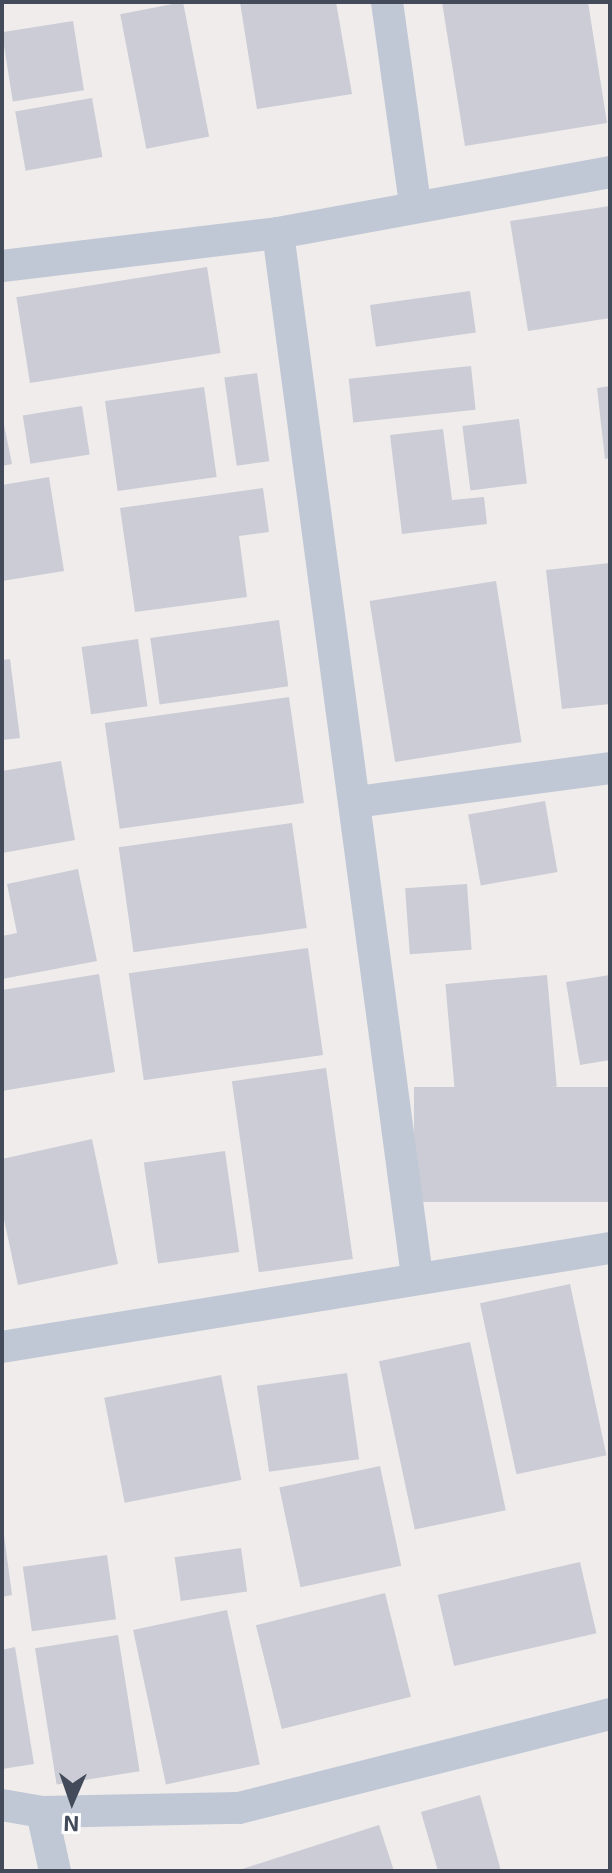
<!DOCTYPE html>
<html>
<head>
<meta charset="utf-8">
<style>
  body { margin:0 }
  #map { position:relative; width:612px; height:1873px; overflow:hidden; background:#efeceb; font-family:"Exo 2",sans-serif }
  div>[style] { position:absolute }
  .building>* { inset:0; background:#cbccd5; transform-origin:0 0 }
  .minor>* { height:32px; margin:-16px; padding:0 16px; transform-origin:16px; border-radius:16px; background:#c0c8d5 }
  span { translate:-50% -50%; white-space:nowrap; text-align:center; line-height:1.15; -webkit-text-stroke:6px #fff; paint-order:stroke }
  .frame { position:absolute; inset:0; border:4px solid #434b5b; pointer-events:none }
  .north { position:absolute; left:32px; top:1761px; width:80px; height:80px; -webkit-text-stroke:6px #fff; paint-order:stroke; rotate:182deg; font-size:22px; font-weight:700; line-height:32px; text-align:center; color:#434b5b }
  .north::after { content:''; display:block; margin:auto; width:28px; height:36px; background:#434b5b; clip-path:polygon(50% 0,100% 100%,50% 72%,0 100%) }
</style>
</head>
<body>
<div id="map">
  <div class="building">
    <div style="left:183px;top:2px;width:137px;height:64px;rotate:79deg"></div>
    <div style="clip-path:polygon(240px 2px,336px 2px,352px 94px,257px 109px)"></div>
    <div style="clip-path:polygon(442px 2px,588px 2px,607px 123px,465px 146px)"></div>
    <div style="left:73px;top:21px;width:70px;height:72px;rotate:81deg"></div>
    <div style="left:92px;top:98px;width:60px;height:78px;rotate:80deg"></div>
    <div style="clip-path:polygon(610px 206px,610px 318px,528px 331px,510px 221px)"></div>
    <div style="left:207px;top:267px;width:87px;height:193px;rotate:81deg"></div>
    <div style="left:470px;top:291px;width:42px;height:101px;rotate:82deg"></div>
    <div style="left:471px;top:366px;width:44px;height:123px;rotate:84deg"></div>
    <div style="left:257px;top:373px;width:89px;height:33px;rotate:82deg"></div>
    <div style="clip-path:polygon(610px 386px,610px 458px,605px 459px,597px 388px)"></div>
    <div style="left:204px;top:387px;width:91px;height:100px;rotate:82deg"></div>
    <div style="left:82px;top:406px;width:49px;height:60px;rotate:81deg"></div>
    <div style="clip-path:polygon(2px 415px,12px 464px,2px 466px)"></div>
    <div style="left:519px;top:419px;width:65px;height:57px;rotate:83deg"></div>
    <div style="clip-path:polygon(443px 429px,452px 500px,484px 497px,487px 524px,402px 534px,390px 435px)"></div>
    <div style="clip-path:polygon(49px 477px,64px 571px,2px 581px,2px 485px)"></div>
    <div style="clip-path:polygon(263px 488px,269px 532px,239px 536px,247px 597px,135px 612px,120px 508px)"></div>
    <div style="clip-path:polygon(610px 563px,610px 704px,562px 709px,546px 570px)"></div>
    <div style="left:496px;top:581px;width:163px;height:128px;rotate:81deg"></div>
    <div style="left:279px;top:620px;width:67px;height:130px;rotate:82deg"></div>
    <div style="left:138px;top:639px;width:68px;height:57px;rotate:82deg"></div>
    <div style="clip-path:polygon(10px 659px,20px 738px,2px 740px,2px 660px)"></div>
    <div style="left:289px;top:697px;width:107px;height:186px;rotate:82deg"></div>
    <div style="clip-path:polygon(61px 761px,75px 840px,2px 853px,2px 771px)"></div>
    <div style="left:545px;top:801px;width:72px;height:78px;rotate:80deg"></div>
    <div style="left:292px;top:823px;width:106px;height:175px;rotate:82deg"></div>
    <div style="clip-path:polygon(78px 869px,97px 961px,2px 979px,2px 936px,17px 933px,7px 884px)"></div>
    <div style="left:467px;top:884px;width:66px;height:62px;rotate:86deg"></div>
    <div style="left:308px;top:948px;width:108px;height:181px;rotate:82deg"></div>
    <div style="clip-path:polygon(99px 974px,115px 1072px,2px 1091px,2px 990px)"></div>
    <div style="left:547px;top:975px;width:112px;height:102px;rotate:85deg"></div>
    <div style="clip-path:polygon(610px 975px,610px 1060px,580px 1065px,566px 982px)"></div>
    <div style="left:326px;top:1068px;width:193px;height:95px;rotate:82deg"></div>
    <div style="left:610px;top:1087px;width:115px;height:196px;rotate:90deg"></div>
    <div style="clip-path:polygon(92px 1139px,118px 1264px,18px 1285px,2px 1210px,2px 1159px)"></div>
    <div style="left:225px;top:1151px;width:102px;height:82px;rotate:82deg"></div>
    <div style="left:570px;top:1284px;width:175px;height:92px;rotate:78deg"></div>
    <div style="left:470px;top:1342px;width:172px;height:93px;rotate:78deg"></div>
    <div style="left:347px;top:1373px;width:87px;height:91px;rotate:82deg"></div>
    <div style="left:221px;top:1375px;width:107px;height:119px;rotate:79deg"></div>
    <div style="left:380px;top:1466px;width:102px;height:103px;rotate:78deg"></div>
    <div style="clip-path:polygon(4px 1535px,12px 1595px,2px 1597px,2px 1536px)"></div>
    <div style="left:241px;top:1548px;width:44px;height:67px;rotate:82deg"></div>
    <div style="left:107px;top:1555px;width:65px;height:85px;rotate:82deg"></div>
    <div style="left:580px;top:1562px;width:73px;height:146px;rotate:77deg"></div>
    <div style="left:385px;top:1593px;width:107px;height:133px;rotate:76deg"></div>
    <div style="left:227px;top:1610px;width:158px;height:96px;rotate:78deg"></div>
    <div style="left:118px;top:1635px;width:138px;height:84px;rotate:81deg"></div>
    <div style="clip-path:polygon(15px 1647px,34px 1764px,2px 1769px,2px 1650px)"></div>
    <div style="clip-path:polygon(480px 1795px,501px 1871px,438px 1871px,421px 1812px)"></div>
    <div style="clip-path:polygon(379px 1825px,394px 1871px,239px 1871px,239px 1870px)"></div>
  </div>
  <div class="minor">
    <div style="left:387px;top:2px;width:204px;rotate:82.1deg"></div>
    <div style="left:278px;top:233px;width:1052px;rotate:82.41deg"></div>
    <div style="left:2px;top:266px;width:278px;rotate:-6.8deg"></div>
    <div style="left:278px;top:233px;width:338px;rotate:-10.4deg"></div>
    <div style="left:356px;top:802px;width:256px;rotate:-7.6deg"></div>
    <div style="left:2px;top:1347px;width:616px;rotate:-9.25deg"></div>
    <div style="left:2px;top:1805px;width:41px;rotate:9.9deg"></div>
    <div style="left:42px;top:1812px;width:197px;rotate:-1.2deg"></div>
    <div style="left:239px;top:1808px;width:383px;rotate:-14.2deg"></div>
    <div style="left:42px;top:1812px;width:60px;rotate:77.6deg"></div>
  </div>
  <div class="frame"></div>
  <div class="north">N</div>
</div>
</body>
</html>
